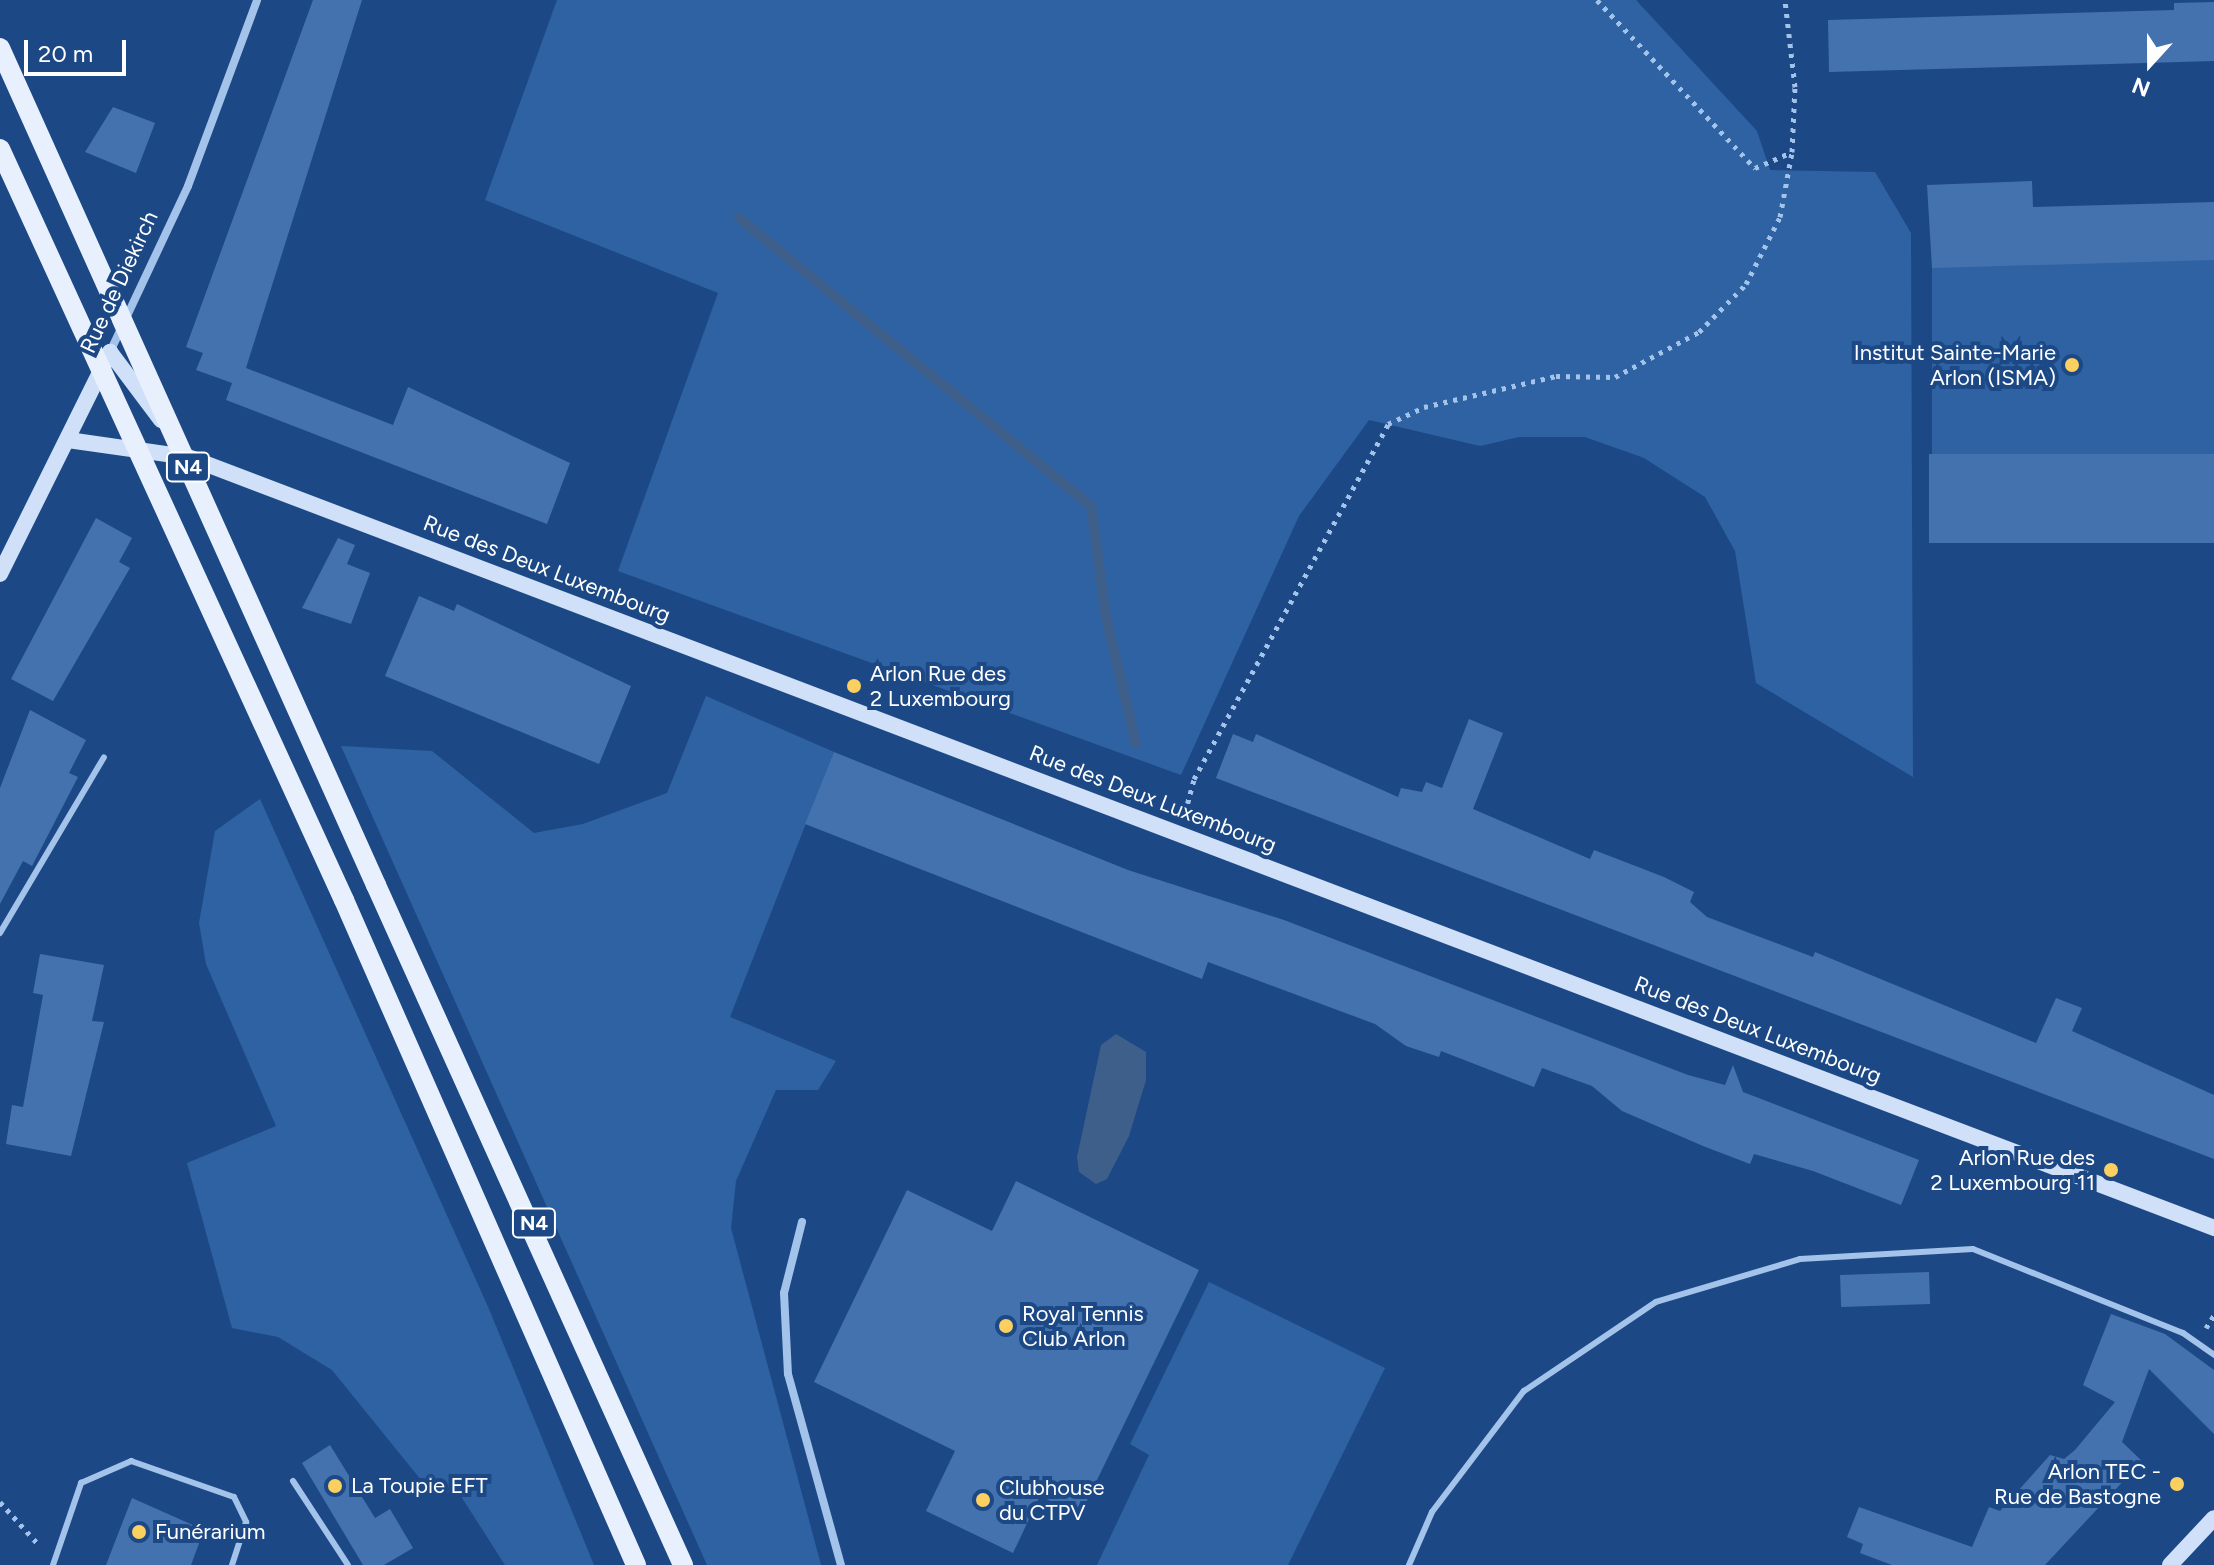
<!DOCTYPE html>
<html>
<head>
<meta charset="utf-8">
<style>
  body { margin:0 }
  #map { position:relative; width:2214px; height:1565px; overflow:hidden; background:#1c4985; font-family:Figtree,sans-serif }
  div>[style] { position:absolute }
  .green>* { inset:0; background:#2f62a3; transform-origin:0 0 }
  .water>* { inset:0; background:#3f5f8b }
  .stream>* { height:10px; margin:-5px; padding:0 5px; transform-origin:5px; border-radius:5px; background:#3f5f8b }
  .building>* { inset:0; background:#4472ae; transform-origin:0 0 }
  .path>* { height:5px; margin-top:-2.5px; transform-origin:0; background:repeating-linear-gradient(90deg,#a3c3eb 0 4px,transparent 0 10px) }
  .lane>* { height:6px; margin:-3px; padding:0 3px; transform-origin:3px; border-radius:3px; background:#a3c3eb }
  .street>* { height:8px; margin:-4px; padding:0 4px; transform-origin:4px; border-radius:4px; background:#a3c3eb }
  .secondary>* { height:16px; margin:-8px; padding:0 8px; transform-origin:8px; border-radius:8px; background:#cfe0f8 }
  .primary>* { height:20px; margin:-10px; padding:0 10px; transform-origin:10px; border-radius:10px; background:#e8f0fe }
  .primary-bridge>* { height:20px; margin:-10px; padding:0 10px; transform-origin:10px; border-radius:10px; background:#e8f0fe }
  .dots>* { width:22px; height:22px; translate:-50% -50%; box-sizing:border-box; border:4px solid #1c4985; border-radius:50% }
  span { translate:-50% -50%; white-space:nowrap; text-align:center; line-height:1.15; -webkit-text-stroke:8px #1c4985; paint-order:stroke }
  .shield-label span { padding:2px 6px; background:#1c4985; border:2px solid; border-radius:6px; -webkit-text-stroke-width:0 }
  .shield-label { font-size:20px; color:#fff; font-weight:700 }
  .street-label { font-size:22px; color:#fff }
  .poi-label { font-size:22px; color:#fff }
  .right { translate:-100% -50%; text-align:right }
  .left { translate:0 -50%; text-align:left }
  .north { position:absolute; left:2110px; top:24px; width:80px; height:80px; -webkit-text-stroke:6px #1c4985; paint-order:stroke; rotate:201deg; font-size:22px; font-weight:700; line-height:32px; text-align:center; color:#fff }
  .north::after { content:''; display:block; margin:auto; width:28px; height:36px; background:#fff; clip-path:polygon(50% 0,100% 100%,50% 72%,0 100%) }
  .scale { position:absolute; left:24px; top:40px; width:102px; height:36px; box-sizing:border-box; border:4px solid #fff; border-top:0; padding-left:10px; font-size:24px; line-height:28px; white-space:nowrap; color:#fff; -webkit-text-stroke:6px #1c4985; paint-order:stroke }
</style>
</head>
<body>
<div id="map">
  <div class="green">
    <div style="clip-path:polygon(557px 0,1636px 0,1757px 131px,1770px 170px,1875px 172px,1911px 233px,1913px 777px,1756px 683px,1735px 551px,1705px 497px,1644px 458px,1585px 437px,1519px 437px,1480px 446px,1369px 420px,1299px 516px,1181px 775px,618px 571px,718px 293px,485px 200px)"></div>
    <div style="left:2214px;top:260px;width:194px;height:282px;rotate:90deg"></div>
    <div style="clip-path:polygon(706px 696px,834px 752px,730px 1017px,836px 1061px,818px 1090px,776px 1090px,736px 1181px,731px 1228px,821px 1565px,707px 1565px,341px 746px,432px 751px,534px 833px,583px 824px,667px 793px)"></div>
    <div style="clip-path:polygon(260px 799px,489px 1309px,594px 1565px,505px 1565px,457px 1490px,434px 1496px,332px 1370px,278px 1337px,232px 1328px,187px 1163px,276px 1126px,206px 964px,199px 923px,215px 831px)"></div>
    <div style="clip-path:polygon(1209px 1282px,1385px 1368px,1288px 1565px,1097px 1565px,1149px 1455px,1130px 1444px)"></div>
  </div>
  <div class="water">
    <div style="clip-path:polygon(1116px 1034px,1146px 1052px,1146px 1080px,1129px 1136px,1107px 1179px,1096px 1184px,1079px 1172px,1077px 1157px,1101px 1045px)"></div>
  </div>
  <div class="stream">
    <div style="left:739px;top:218px;width:455px;rotate:39.3deg"></div>
    <div style="left:1091px;top:506px;width:112px;rotate:82.3deg"></div>
    <div style="left:1106px;top:617px;width:130px;rotate:76.7deg"></div>
  </div>
  <div class="building">
    <div style="clip-path:polygon(313px 0,362px 0,246px 368px,393px 425px,408px 387px,570px 463px,547px 524px,226px 400px,232px 383px,196px 370px,203px 353px,186px 347px)"></div>
    <div style="clip-path:polygon(2214px 2px,2214px 61px,1829px 72px,1828px 20px,2174px 10px,2174px 3px)"></div>
    <div style="clip-path:polygon(113px 107px,155px 123px,136px 173px,85px 152px)"></div>
    <div style="clip-path:polygon(2032px 181px,2033px 207px,2214px 202px,2214px 260px,1932px 268px,1927px 185px)"></div>
    <div style="left:2214px;top:454px;width:89px;height:285px;rotate:90deg"></div>
    <div style="clip-path:polygon(96px 518px,132px 538px,119px 562px,130px 568px,53px 701px,11px 679px)"></div>
    <div style="clip-path:polygon(338px 538px,355px 545px,347px 564px,370px 573px,351px 624px,302px 608px)"></div>
    <div style="clip-path:polygon(419px 596px,454px 611px,457px 604px,631px 686px,599px 764px,385px 676px)"></div>
    <div style="clip-path:polygon(30px 710px,86px 740px,69px 773px,78px 777px,32px 866px,23px 861px,0 904px,0 788px)"></div>
    <div style="clip-path:polygon(1469px 719px,1503px 733px,1473px 809px,1590px 859px,1594px 850px,1664px 877px,1694px 892px,1690px 902px,1707px 917px,1813px 957px,1815px 952px,2036px 1043px,2056px 998px,2082px 1008px,2072px 1031px,2214px 1095px,2214px 1159px,1216px 778px,1233px 734px,1253px 742px,1256px 734px,1398px 797px,1401px 788px,1422px 792px,1426px 782px,1442px 788px)"></div>
    <div style="clip-path:polygon(834px 752px,1128px 870px,1284px 920px,1688px 1075px,1725px 1085px,1733px 1065px,1743px 1092px,1919px 1160px,1901px 1205px,1813px 1171px,1754px 1154px,1750px 1164px,1703px 1146px,1622px 1111px,1592px 1086px,1542px 1068px,1534px 1087px,1441px 1051px,1439px 1057px,1406px 1046px,1375px 1024px,1208px 962px,1202px 979px,805px 824px)"></div>
    <div style="clip-path:polygon(40px 954px,104px 965px,92px 1021px,104px 1022px,71px 1156px,6px 1144px,12px 1105px,23px 1107px,43px 995px,33px 993px)"></div>
    <div style="clip-path:polygon(1016px 1181px,1199px 1270px,1080px 1515px,1040px 1496px,1013px 1553px,926px 1511px,955px 1451px,814px 1382px,907px 1190px,992px 1231px)"></div>
    <div style="left:1929px;top:1272px;width:32px;height:89px;rotate:88deg"></div>
    <div style="clip-path:polygon(2111px 1314px,2165px 1334px,2214px 1370px,2214px 1434px,2149px 1369px,2122px 1442px,2142px 1461px,2045px 1565px,1892px 1565px,1860px 1553px,1863px 1544px,1847px 1537px,1859px 1507px,1972px 1547px,1989px 1507px,2000px 1511px,2050px 1455px,2064px 1459px,2075px 1450px,2115px 1402px,2083px 1385px)"></div>
    <div style="clip-path:polygon(330px 1445px,375px 1518px,390px 1509px,413px 1548px,384px 1565px,363px 1565px,302px 1463px)"></div>
    <div style="clip-path:polygon(132px 1498px,204px 1530px,191px 1565px,106px 1565px)"></div>
  </div>
  <div class="path">
    <div style="left:1597px;top:0;width:231px;rotate:46.8deg"></div>
    <div style="left:1755px;top:168px;width:40px;rotate:-23.4deg"></div>
    <div style="left:1185px;top:813px;width:35px;rotate:-75deg"></div>
    <div style="left:1194px;top:779px;width:405px;rotate:-61.3deg"></div>
    <div style="left:1388px;top:424px;width:40px;rotate:-25deg"></div>
    <div style="left:1424px;top:407px;width:136px;rotate:-13.2deg"></div>
    <div style="left:1556px;top:376px;width:59px;rotate:1deg"></div>
    <div style="left:1615px;top:377px;width:95px;rotate:-28.2deg"></div>
    <div style="left:1699px;top:332px;width:67px;rotate:-45.6deg"></div>
    <div style="left:1746px;top:284px;width:75px;rotate:-63.1deg"></div>
    <div style="left:1780px;top:217px;width:66px;rotate:-79.5deg"></div>
    <div style="left:1792px;top:152px;width:65px;rotate:-87.4deg"></div>
    <div style="left:1795px;top:87px;width:88px;rotate:-96.6deg"></div>
    <div style="left:2206px;top:1328px;width:15px;rotate:-58deg"></div>
    <div style="left:0;top:1502px;width:58px;rotate:47.8deg"></div>
  </div>
  <div class="lane">
    <div style="left:0;top:933px;width:204px;rotate:-59.4deg"></div>
    <div style="left:293px;top:1481px;width:100px;rotate:56.8deg"></div>
    <div style="left:53px;top:1565px;width:87px;rotate:-71.1deg"></div>
    <div style="left:81px;top:1483px;width:55px;rotate:-23.7deg"></div>
    <div style="left:131px;top:1461px;width:109px;rotate:19.3deg"></div>
    <div style="left:234px;top:1497px;width:28px;rotate:64deg"></div>
    <div style="left:246px;top:1522px;width:45px;rotate:108deg"></div>
    <div style="left:1409px;top:1565px;width:58px;rotate:-66.5deg"></div>
    <div style="left:1432px;top:1512px;width:152px;rotate:-52.8deg"></div>
    <div style="left:1524px;top:1391px;width:159px;rotate:-34deg"></div>
    <div style="left:1656px;top:1302px;width:150px;rotate:-16.6deg"></div>
    <div style="left:1800px;top:1259px;width:173px;rotate:-3.3deg"></div>
    <div style="left:1973px;top:1249px;width:226px;rotate:21.8deg"></div>
    <div style="left:2183px;top:1333px;width:38px;rotate:35deg"></div>
  </div>
  <div class="street">
    <div style="left:110px;top:352px;width:183px;rotate:-64.8deg"></div>
    <div style="left:188px;top:186px;width:198px;rotate:-69.6deg"></div>
    <div style="left:802px;top:1222px;width:73px;rotate:104.2deg"></div>
    <div style="left:784px;top:1293px;width:81px;rotate:87.2deg"></div>
    <div style="left:788px;top:1374px;width:198px;rotate:74.5deg"></div>
  </div>
  <div class="secondary">
    <div style="left:68px;top:440px;width:121px;rotate:8.1deg"></div>
    <div style="left:188px;top:457px;width:2168px;rotate:20.83deg"></div>
    <div style="left:0;top:574px;width:248px;rotate:-63.6deg"></div>
    <div style="left:110px;top:352px;width:85px;rotate:53.1deg"></div>
    <div style="left:2170px;top:1565px;width:64px;rotate:-46.9deg"></div>
  </div>
  <div class="primary">
    <div style="left:376px;top:885px;width:746px;rotate:65.7deg"></div>
    <div style="left:344px;top:900px;width:726px;rotate:66.29deg"></div>
  </div>
  <div class="primary-bridge">
    <div style="left:0;top:48px;width:918px;rotate:65.81deg"></div>
    <div style="left:0;top:149px;width:826px;rotate:65.39deg"></div>
  </div>
  <div class="dots">
    <div style="left:2072px;top:365px;background:#fbd061"></div>
    <div style="left:854px;top:686px;background:#fbd061"></div>
    <div style="left:2111px;top:1170px;background:#fbd061"></div>
    <div style="left:1006px;top:1326px;background:#fbd061"></div>
    <div style="left:2177px;top:1484px;background:#fbd061"></div>
    <div style="left:335px;top:1486px;background:#fbd061"></div>
    <div style="left:983px;top:1500px;background:#fbd061"></div>
    <div style="left:139px;top:1532px;background:#fbd061"></div>
  </div>
  <div class="shield-label">
    <span style="left:188px;top:467px">N4</span>
    <span style="left:534px;top:1223px">N4</span>
  </div>
  <div class="street-label">
    <span style="left:119px;top:282px;rotate:-65deg">Rue de Diekirch</span>
    <span style="left:547px;top:569px;rotate:21deg">Rue des Deux Luxembourg</span>
    <span style="left:1153px;top:799px;rotate:21deg">Rue des Deux Luxembourg</span>
    <span style="left:1758px;top:1030px;rotate:21deg">Rue des Deux Luxembourg</span>
  </div>
  <div class="poi-label">
    <span class="right" style="left:2056px;top:365px">Institut Sainte-Marie<br>Arlon (ISMA)</span>
    <span class="left" style="left:870px;top:686px">Arlon Rue des<br>2 Luxembourg</span>
    <span class="right" style="left:2095px;top:1170px">Arlon Rue des<br>2 Luxembourg 11</span>
    <span class="left" style="left:1022px;top:1326px">Royal Tennis<br>Club Arlon</span>
    <span class="right" style="left:2161px;top:1484px">Arlon TEC -<br>Rue de Bastogne</span>
    <span class="left" style="left:351px;top:1486px">La Toupie EFT</span>
    <span class="left" style="left:999px;top:1500px">Clubhouse<br>du CTPV</span>
    <span class="left" style="left:155px;top:1532px">Funérarium</span>
  </div>
  <div class="north">N</div>
  <div class="scale">20 m</div>
</div>
</body>
</html>
